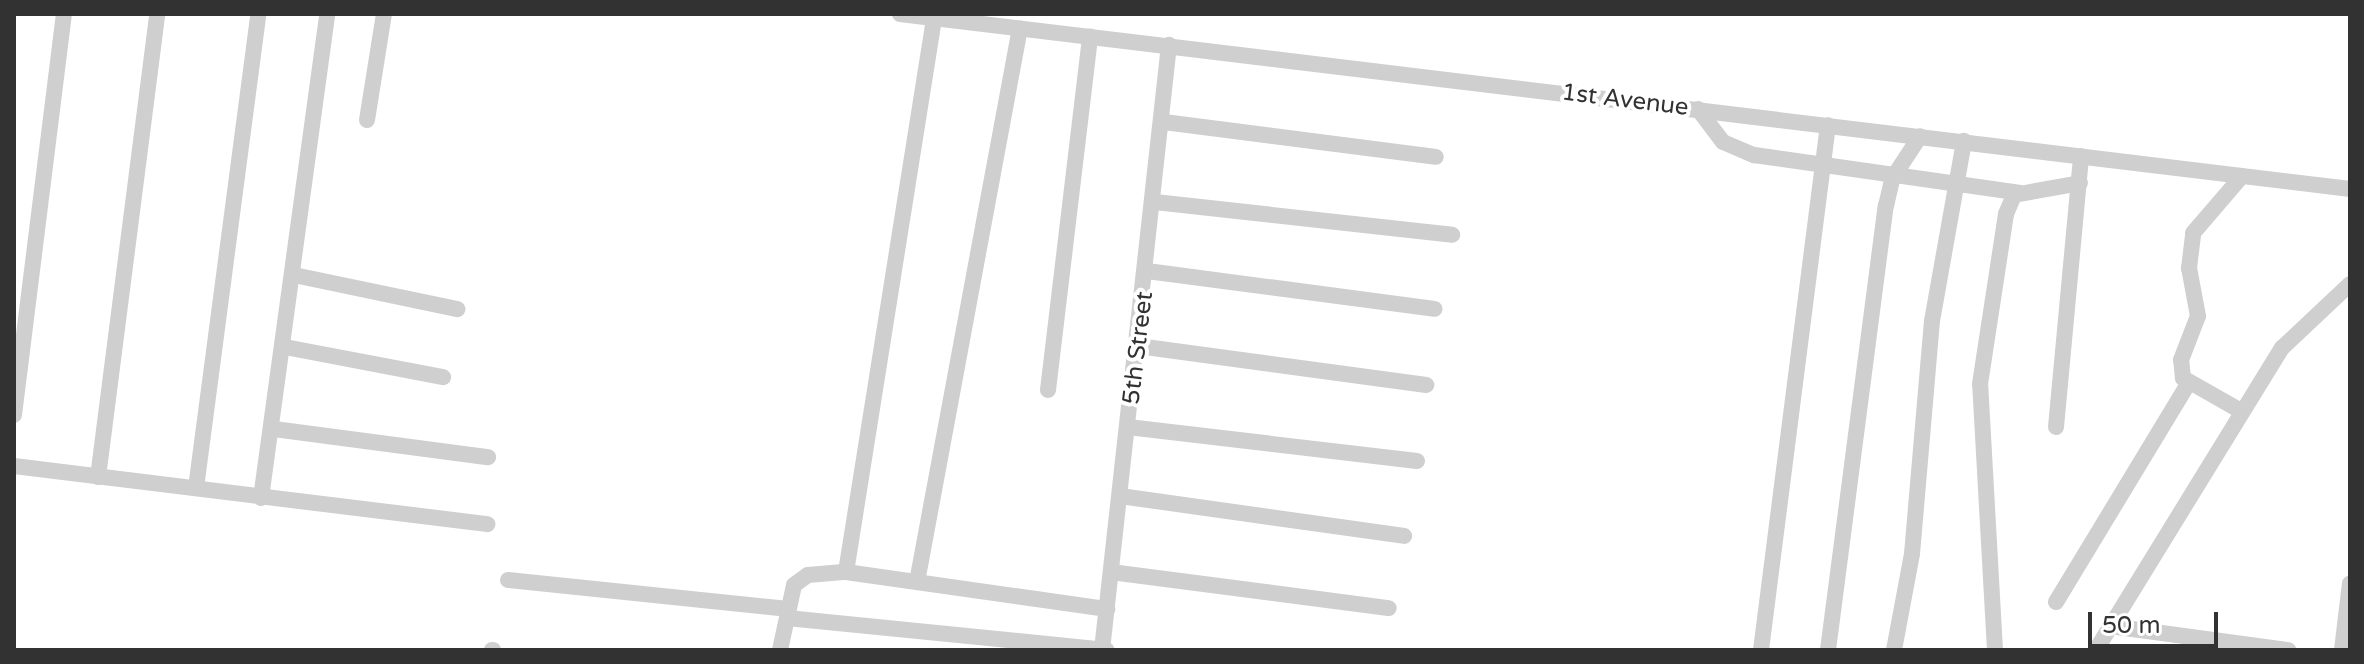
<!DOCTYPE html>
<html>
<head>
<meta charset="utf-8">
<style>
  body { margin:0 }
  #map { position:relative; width:2364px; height:664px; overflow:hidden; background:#fff; font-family:"Varela Round",sans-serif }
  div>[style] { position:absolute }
  .street>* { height:16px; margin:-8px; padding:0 8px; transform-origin:8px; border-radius:8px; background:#cfcfcf }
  span { translate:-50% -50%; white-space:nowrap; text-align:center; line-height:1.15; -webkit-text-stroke:8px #fff; paint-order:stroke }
  .street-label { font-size:24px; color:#323232 }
  .frame { position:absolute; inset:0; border:16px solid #323232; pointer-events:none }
  .scale { position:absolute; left:2088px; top:612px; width:130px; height:36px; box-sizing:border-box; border:4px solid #323232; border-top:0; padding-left:10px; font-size:24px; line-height:28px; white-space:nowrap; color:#323232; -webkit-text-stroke:6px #fff; paint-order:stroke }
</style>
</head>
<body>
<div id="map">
  <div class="street">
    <div style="left:900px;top:14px;width:1461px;rotate:6.88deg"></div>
    <div style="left:1698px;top:109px;width:41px;rotate:52.9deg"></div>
    <div style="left:1723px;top:142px;width:34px;rotate:23deg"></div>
    <div style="left:1754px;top:155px;width:269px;rotate:8.1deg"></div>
    <div style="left:367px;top:120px;width:107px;rotate:-80.9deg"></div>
    <div style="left:1164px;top:122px;width:274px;rotate:7.3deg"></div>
    <div style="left:1155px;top:202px;width:299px;rotate:6.3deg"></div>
    <div style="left:1147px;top:271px;width:290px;rotate:7.5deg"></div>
    <div style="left:294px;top:275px;width:167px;rotate:11.8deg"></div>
    <div style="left:1138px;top:346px;width:291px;rotate:7.7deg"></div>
    <div style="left:285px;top:347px;width:161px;rotate:10.8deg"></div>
    <div style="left:1048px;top:390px;width:356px;rotate:-83.2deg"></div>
    <div style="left:2241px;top:411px;width:67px;rotate:-150.4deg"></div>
    <div style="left:2183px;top:378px;width:18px;rotate:-96deg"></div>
    <div style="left:2181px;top:360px;width:47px;rotate:-68.9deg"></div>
    <div style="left:2198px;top:316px;width:49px;rotate:-100.6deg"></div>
    <div style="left:2189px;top:268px;width:35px;rotate:-83deg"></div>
    <div style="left:2193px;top:233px;width:75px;rotate:-49.3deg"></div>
    <div style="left:14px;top:415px;width:404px;rotate:-82.9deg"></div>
    <div style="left:1128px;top:427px;width:291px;rotate:6.7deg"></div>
    <div style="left:2056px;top:427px;width:272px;rotate:-84.7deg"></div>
    <div style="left:274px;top:429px;width:216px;rotate:7.5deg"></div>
    <div style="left:14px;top:466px;width:477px;rotate:7deg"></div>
    <div style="left:98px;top:477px;width:467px;rotate:-82.7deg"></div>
    <div style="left:196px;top:488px;width:478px;rotate:-82.5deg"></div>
    <div style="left:1120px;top:496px;width:287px;rotate:8deg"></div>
    <div style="left:261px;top:498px;width:488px;rotate:-82.2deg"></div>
    <div style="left:846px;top:572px;width:560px;rotate:-80.96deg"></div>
    <div style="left:1111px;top:572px;width:280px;rotate:7.4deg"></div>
    <div style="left:508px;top:580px;width:282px;rotate:5.9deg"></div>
    <div style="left:917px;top:582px;width:563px;rotate:-79.47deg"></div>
    <div style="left:2056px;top:602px;width:257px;rotate:-58.8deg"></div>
    <div style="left:787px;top:618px;width:321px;rotate:5.7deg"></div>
    <div style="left:2110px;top:626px;width:180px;rotate:7.7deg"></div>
    <div style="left:492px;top:650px;width:1px"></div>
    <div style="left:780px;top:650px;width:66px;rotate:-77.8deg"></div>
    <div style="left:794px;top:585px;width:17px;rotate:-36deg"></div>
    <div style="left:808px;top:575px;width:38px;rotate:-5deg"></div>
    <div style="left:846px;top:572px;width:264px;rotate:8.1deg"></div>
    <div style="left:1102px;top:650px;width:609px;rotate:-83.68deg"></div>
    <div style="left:1761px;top:650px;width:529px;rotate:-82.73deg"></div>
    <div style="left:1828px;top:650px;width:448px;rotate:-82.6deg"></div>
    <div style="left:1886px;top:206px;width:28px;rotate:-77deg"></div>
    <div style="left:1892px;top:179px;width:51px;rotate:-56.9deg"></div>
    <div style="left:1894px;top:650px;width:98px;rotate:-79.4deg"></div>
    <div style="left:1912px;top:554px;width:234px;rotate:-85.1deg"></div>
    <div style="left:1932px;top:321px;width:183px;rotate:-79.9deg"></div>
    <div style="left:1995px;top:650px;width:266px;rotate:-93.2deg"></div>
    <div style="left:1980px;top:384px;width:172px;rotate:-81.3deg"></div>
    <div style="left:2006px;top:214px;width:21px;rotate:-67deg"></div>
    <div style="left:2014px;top:195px;width:67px;rotate:-10.3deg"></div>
    <div style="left:2096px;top:650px;width:355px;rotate:-58.4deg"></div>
    <div style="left:2282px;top:348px;width:93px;rotate:-43.3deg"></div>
    <div style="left:2342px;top:650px;width:67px;rotate:-83.2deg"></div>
  </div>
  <div class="street-label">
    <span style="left:1625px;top:100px;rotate:7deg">1st Avenue</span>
    <span style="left:1138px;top:348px;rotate:-83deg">5th Street</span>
  </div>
  <div class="frame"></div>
  <div class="scale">50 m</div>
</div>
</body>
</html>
